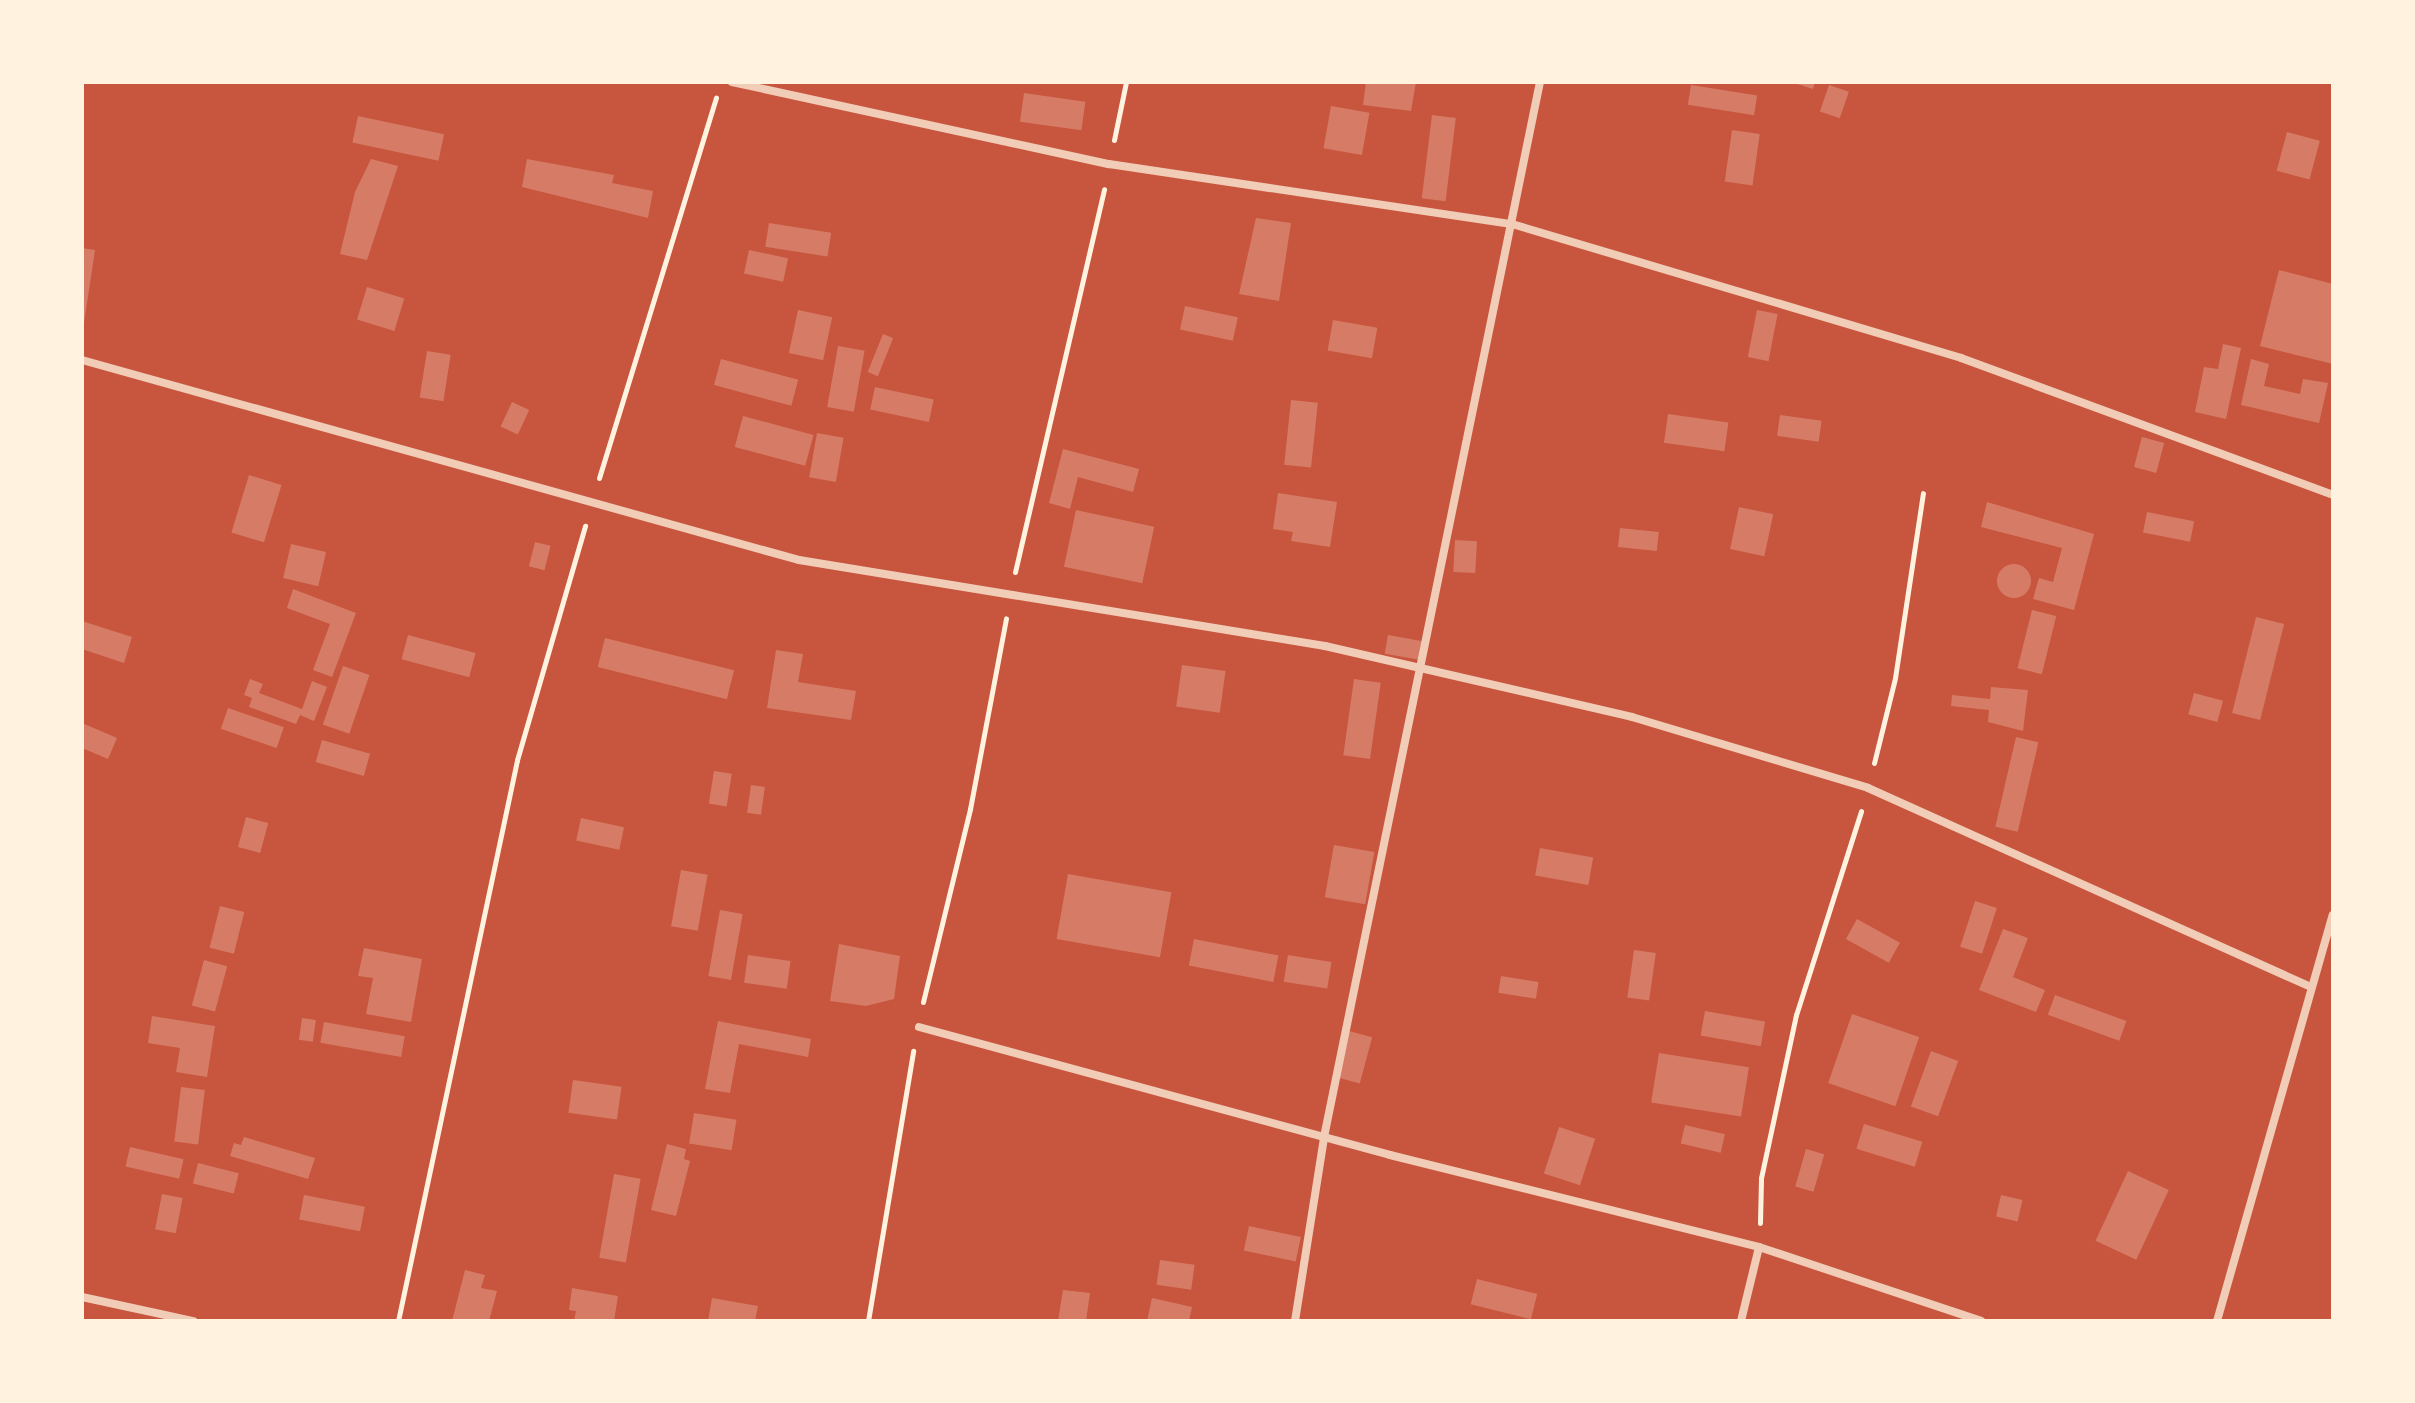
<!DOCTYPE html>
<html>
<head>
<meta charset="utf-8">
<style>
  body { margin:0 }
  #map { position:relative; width:2415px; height:1403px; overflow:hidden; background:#c8553d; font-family:"Source Sans 3",sans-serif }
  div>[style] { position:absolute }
  .building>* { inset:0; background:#d67c66; transform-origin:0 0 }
  .round { border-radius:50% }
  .path>* { height:5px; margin:-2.5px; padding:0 2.5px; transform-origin:2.5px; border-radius:2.5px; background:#fff3e0 }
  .minor>* { height:8px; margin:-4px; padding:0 4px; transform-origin:4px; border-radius:4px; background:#f1ccb7 }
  span { translate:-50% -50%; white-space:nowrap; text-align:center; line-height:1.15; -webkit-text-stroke:6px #fff3e0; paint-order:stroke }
  .frame { position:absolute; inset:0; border:84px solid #fff3e0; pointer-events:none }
</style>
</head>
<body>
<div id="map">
  <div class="building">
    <div style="clip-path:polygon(1366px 82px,1416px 82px,1411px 111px,1363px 105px)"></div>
    <div style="clip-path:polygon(1791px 82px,1815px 82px,1813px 89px)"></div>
    <div style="left:1691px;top:85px;width:67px;height:20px;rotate:9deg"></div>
    <div style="left:1829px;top:85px;width:21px;height:28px;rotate:19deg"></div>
    <div style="left:1024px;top:93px;width:62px;height:29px;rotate:8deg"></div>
    <div style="left:1331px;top:106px;width:39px;height:43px;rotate:10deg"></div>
    <div style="left:1432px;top:115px;width:24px;height:84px;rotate:7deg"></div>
    <div style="left:358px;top:116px;width:88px;height:27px;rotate:12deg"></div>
    <div style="left:1732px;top:130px;width:28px;height:52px;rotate:8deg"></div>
    <div style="left:2287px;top:132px;width:34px;height:40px;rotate:15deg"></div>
    <div style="clip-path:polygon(371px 159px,398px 166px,367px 260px,340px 254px,355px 192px)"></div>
    <div style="clip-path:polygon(527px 159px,614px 175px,612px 183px,653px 191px,648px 218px,522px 187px)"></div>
    <div style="clip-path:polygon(1256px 218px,1291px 223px,1279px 301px,1239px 294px)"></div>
    <div style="left:769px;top:223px;width:63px;height:24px;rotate:9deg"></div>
    <div style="clip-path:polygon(82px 248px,95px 250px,84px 323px,82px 323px)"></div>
    <div style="left:749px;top:250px;width:40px;height:24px;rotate:12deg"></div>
    <div style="clip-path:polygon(2279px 270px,2333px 284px,2333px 364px,2260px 346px)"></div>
    <div style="left:367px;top:287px;width:39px;height:34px;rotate:17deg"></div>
    <div style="left:1185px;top:306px;width:54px;height:24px;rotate:12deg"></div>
    <div style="left:798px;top:310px;width:35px;height:44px;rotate:12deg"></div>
    <div style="left:1757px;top:310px;width:21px;height:48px;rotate:11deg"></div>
    <div style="left:1333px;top:320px;width:45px;height:31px;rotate:10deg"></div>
    <div style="left:883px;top:334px;width:11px;height:41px;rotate:22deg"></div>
    <div style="clip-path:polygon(2223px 344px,2241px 348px,2226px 419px,2195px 412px,2204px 367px,2218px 369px)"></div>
    <div style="left:838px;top:346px;width:27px;height:62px;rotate:10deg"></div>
    <div style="left:427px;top:351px;width:24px;height:47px;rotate:9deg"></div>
    <div style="left:721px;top:359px;width:80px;height:27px;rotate:15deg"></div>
    <div style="clip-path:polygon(2251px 359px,2269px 364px,2264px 386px,2300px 394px,2303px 379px,2328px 383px,2319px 423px,2241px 405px)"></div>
    <div style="left:875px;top:387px;width:60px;height:23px;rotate:12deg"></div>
    <div style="left:1291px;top:400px;width:27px;height:65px;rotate:6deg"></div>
    <div style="left:512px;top:402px;width:19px;height:27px;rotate:25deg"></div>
    <div style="left:1668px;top:414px;width:61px;height:29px;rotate:8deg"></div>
    <div style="left:1780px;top:415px;width:42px;height:21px;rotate:8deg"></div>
    <div style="left:743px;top:416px;width:73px;height:32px;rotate:15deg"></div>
    <div style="left:817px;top:433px;width:27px;height:45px;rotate:10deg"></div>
    <div style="left:2142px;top:437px;width:23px;height:31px;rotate:15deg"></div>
    <div style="clip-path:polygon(1063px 449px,1139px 469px,1133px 492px,1078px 477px,1070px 509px,1049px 503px)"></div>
    <div style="left:249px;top:475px;width:34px;height:60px;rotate:17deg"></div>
    <div style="clip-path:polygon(1278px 493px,1337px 502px,1330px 547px,1291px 541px,1293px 532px,1273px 529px)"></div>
    <div style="clip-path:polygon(1987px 502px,2094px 534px,2074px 610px,2033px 599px,2039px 578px,2053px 582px,2062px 548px,1981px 527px)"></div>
    <div style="left:1739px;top:507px;width:35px;height:43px;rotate:12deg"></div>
    <div style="left:1076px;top:510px;width:80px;height:58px;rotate:12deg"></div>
    <div style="left:2147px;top:512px;width:48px;height:21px;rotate:11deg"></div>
    <div style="left:1620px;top:528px;width:39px;height:19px;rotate:6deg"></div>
    <div style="left:1455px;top:540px;width:22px;height:32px;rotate:3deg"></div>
    <div style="left:535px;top:542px;width:16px;height:25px;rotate:14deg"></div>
    <div style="left:291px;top:544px;width:36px;height:35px;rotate:13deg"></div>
    <div class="round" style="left:1997px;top:564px;width:34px;height:34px"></div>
    <div style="clip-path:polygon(293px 589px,356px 613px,332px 677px,313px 670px,330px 624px,287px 608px)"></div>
    <div style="left:2032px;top:610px;width:25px;height:60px;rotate:14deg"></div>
    <div style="left:2256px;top:617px;width:29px;height:99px;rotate:14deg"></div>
    <div style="clip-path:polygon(82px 621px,132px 637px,124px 663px,82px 649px)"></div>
    <div style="left:408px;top:635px;width:70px;height:25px;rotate:15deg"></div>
    <div style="left:1388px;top:635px;width:34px;height:19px;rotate:10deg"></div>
    <div style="left:605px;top:638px;width:133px;height:30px;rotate:14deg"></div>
    <div style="clip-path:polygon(776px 650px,803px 654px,798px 682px,856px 691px,851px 720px,767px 708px)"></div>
    <div style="left:1182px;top:665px;width:44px;height:42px;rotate:8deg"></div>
    <div style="left:343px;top:666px;width:28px;height:62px;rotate:19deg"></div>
    <div style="clip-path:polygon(250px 679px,263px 684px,259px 693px,302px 709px,312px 681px,327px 687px,314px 721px,300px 715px,296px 724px,249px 707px,252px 698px,244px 695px)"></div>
    <div style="left:1354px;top:679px;width:27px;height:77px;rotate:8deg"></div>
    <div style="clip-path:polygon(1991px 687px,2028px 690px,2023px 731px,1988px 722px,1989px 710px,1951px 706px,1952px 695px,1990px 699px)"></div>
    <div style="left:2194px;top:693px;width:30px;height:22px;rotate:15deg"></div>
    <div style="left:228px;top:708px;width:59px;height:22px;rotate:19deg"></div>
    <div style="clip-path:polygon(82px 723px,117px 738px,108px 759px,82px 748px)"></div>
    <div style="left:2016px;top:737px;width:23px;height:92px;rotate:13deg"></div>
    <div style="left:322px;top:740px;width:50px;height:23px;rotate:16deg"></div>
    <div style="left:714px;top:771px;width:18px;height:33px;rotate:9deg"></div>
    <div style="left:751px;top:785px;width:14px;height:28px;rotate:8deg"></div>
    <div style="left:246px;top:817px;width:23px;height:31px;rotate:15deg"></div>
    <div style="left:581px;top:818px;width:44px;height:23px;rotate:12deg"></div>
    <div style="left:1334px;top:845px;width:41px;height:53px;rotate:10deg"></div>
    <div style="left:1540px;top:848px;width:54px;height:28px;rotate:10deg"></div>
    <div style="left:681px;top:870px;width:27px;height:57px;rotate:10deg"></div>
    <div style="left:1068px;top:874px;width:105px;height:66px;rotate:10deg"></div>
    <div style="left:1975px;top:901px;width:23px;height:48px;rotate:18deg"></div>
    <div style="left:220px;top:906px;width:25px;height:43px;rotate:14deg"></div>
    <div style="left:720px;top:910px;width:23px;height:67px;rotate:10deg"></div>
    <div style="left:1857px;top:919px;width:49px;height:23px;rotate:29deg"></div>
    <div style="clip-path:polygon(2003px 929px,2028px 938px,2013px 977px,2045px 990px,2036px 1012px,1979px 990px)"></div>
    <div style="left:1194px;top:939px;width:86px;height:27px;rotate:11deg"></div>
    <div style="clip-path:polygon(839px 944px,900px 956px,894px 999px,866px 1006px,830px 1001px)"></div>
    <div style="clip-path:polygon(364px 948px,422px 959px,411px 1022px,366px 1014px,373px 978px,358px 976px)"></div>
    <div style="left:1634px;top:950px;width:22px;height:48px;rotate:8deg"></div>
    <div style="left:748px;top:955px;width:43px;height:28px;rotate:8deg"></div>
    <div style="left:1288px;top:955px;width:44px;height:27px;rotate:9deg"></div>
    <div style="left:204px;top:960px;width:24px;height:47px;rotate:15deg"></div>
    <div style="left:1501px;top:976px;width:38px;height:17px;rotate:9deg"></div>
    <div style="left:2055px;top:995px;width:76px;height:21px;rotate:20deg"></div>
    <div style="left:1705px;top:1011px;width:61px;height:25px;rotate:10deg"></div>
    <div style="left:1852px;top:1014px;width:71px;height:73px;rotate:19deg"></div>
    <div style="clip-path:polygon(152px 1016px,215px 1026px,207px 1077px,176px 1072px,180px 1048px,148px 1043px)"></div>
    <div style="left:302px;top:1018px;width:14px;height:22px;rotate:8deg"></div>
    <div style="clip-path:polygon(718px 1021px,811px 1039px,808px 1057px,739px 1044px,730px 1093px,705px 1089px)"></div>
    <div style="left:324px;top:1022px;width:82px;height:21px;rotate:10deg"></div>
    <div style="left:1349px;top:1031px;width:24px;height:48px;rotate:15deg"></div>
    <div style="left:1931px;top:1051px;width:29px;height:59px;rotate:20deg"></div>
    <div style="left:1659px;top:1053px;width:91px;height:50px;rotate:9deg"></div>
    <div style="left:573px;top:1080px;width:49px;height:33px;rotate:8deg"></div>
    <div style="left:181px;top:1087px;width:24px;height:55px;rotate:7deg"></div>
    <div style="left:694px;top:1113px;width:43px;height:31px;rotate:9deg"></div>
    <div style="left:1864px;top:1124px;width:61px;height:26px;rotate:17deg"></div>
    <div style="left:1685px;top:1125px;width:41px;height:19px;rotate:13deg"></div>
    <div style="left:1559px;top:1127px;width:38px;height:49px;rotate:18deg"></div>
    <div style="clip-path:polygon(244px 1137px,315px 1158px,308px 1179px,230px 1156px,234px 1143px,241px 1145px)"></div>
    <div style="clip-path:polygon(667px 1144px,686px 1149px,684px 1159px,690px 1161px,676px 1216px,651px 1210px)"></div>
    <div style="left:130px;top:1147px;width:55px;height:20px;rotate:13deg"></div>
    <div style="left:1806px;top:1149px;width:19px;height:39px;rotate:16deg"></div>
    <div style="left:198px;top:1163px;width:42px;height:21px;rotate:14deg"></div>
    <div style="left:2128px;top:1171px;width:45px;height:77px;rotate:25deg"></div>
    <div style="left:614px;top:1174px;width:27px;height:85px;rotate:10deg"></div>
    <div style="left:162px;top:1194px;width:21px;height:36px;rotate:11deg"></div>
    <div style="left:304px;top:1195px;width:62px;height:25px;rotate:11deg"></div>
    <div style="left:2001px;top:1195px;width:22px;height:22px;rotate:13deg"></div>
    <div style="left:1249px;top:1226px;width:53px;height:25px;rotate:12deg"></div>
    <div style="left:1160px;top:1260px;width:35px;height:25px;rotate:8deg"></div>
    <div style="clip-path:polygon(465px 1270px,485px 1275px,481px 1288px,497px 1291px,489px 1321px,452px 1321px)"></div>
    <div style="left:1477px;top:1279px;width:62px;height:26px;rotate:14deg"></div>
    <div style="clip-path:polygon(572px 1288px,618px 1296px,614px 1321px,574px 1321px,576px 1311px,569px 1310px)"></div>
    <div style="clip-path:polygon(1063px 1290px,1090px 1293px,1086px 1321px,1058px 1321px)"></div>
    <div style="clip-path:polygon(712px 1298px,758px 1306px,755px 1321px,708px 1321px)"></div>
    <div style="clip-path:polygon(1152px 1298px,1192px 1307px,1189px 1321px,1147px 1321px)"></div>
  </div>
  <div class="path">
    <div style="left:1114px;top:140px;width:59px;rotate:-78.3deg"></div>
    <div style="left:599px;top:478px;width:398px;rotate:-72.9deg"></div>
    <div style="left:1015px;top:572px;width:393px;rotate:-76.9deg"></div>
    <div style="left:1874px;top:763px;width:88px;rotate:-76.1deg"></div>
    <div style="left:1895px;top:678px;width:187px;rotate:-81.4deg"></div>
    <div style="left:923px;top:1002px;width:199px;rotate:-76.3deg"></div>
    <div style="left:970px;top:809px;width:194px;rotate:-79.3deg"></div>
    <div style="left:1760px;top:1223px;width:45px;rotate:-88.7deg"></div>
    <div style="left:1761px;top:1178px;width:167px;rotate:-77.9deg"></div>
    <div style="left:1796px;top:1015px;width:214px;rotate:-72.3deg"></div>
    <div style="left:398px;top:1321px;width:573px;rotate:-78.02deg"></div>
    <div style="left:517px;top:760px;width:244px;rotate:-73.8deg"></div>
    <div style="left:868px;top:1321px;width:274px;rotate:-80.5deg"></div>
  </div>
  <div class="minor">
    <div style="left:732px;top:82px;width:386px;rotate:12.3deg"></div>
    <div style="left:1109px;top:164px;width:407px;rotate:8.5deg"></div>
    <div style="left:1512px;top:224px;width:469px;rotate:16.6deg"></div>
    <div style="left:1961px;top:358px;width:396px;rotate:20.2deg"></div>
    <div style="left:82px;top:360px;width:744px;rotate:15.59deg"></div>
    <div style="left:799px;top:560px;width:533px;rotate:9.29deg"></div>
    <div style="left:1325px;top:646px;width:315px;rotate:13deg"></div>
    <div style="left:1632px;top:717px;width:246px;rotate:16.7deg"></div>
    <div style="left:1868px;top:788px;width:486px;rotate:24.2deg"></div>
    <div style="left:919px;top:1027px;width:488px;rotate:15.2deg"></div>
    <div style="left:1390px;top:1155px;width:380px;rotate:14deg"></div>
    <div style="left:1759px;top:1247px;width:234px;rotate:18.4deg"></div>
    <div style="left:82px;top:1297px;width:114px;rotate:12.2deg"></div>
    <div style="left:1295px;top:1321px;width:186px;rotate:-81deg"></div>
    <div style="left:1324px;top:1137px;width:1077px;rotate:-78.43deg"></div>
    <div style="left:1741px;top:1321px;width:76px;rotate:-76.3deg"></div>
    <div style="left:2217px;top:1321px;width:422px;rotate:-74.1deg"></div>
  </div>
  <div class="frame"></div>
</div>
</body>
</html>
